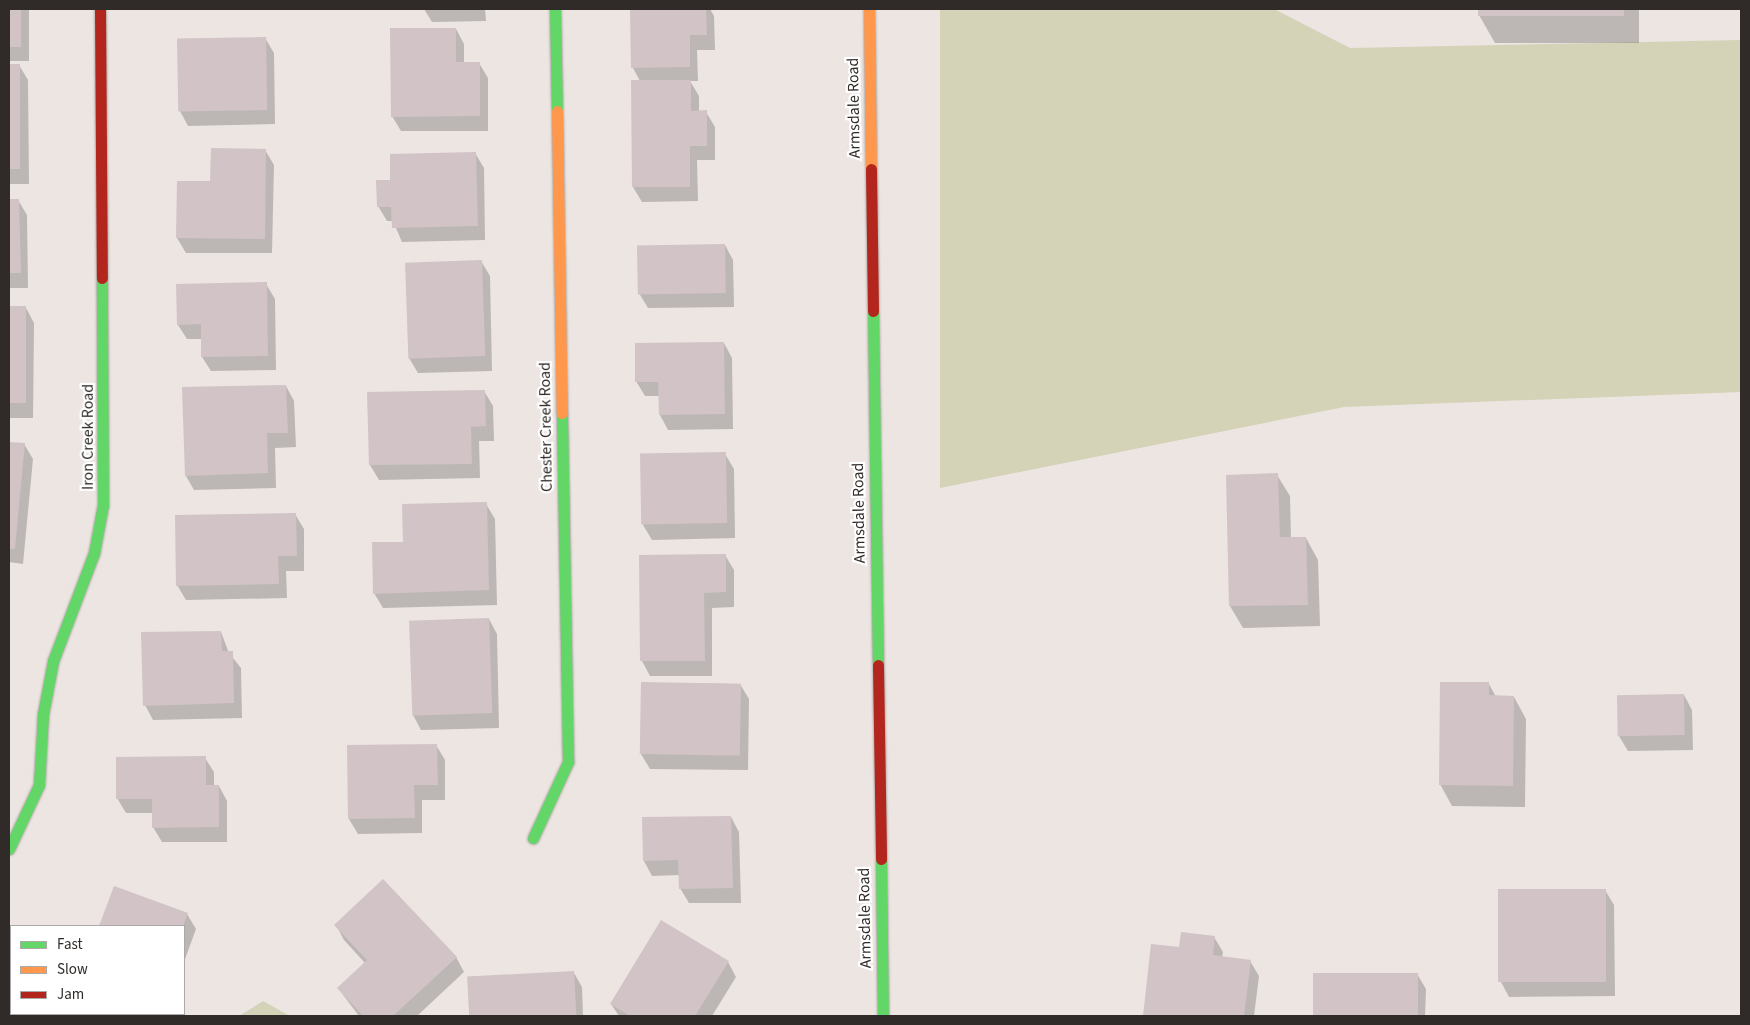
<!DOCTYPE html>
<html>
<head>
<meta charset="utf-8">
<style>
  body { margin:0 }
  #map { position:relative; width:1750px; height:1025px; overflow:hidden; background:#ece5e1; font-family:"Source Sans 3",sans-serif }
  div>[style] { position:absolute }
  .green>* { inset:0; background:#d4d2b7 }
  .shadow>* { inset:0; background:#0003; transform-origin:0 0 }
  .building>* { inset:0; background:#d1c3c6; transform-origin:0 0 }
  .roads { filter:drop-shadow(0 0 1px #aea9a6) drop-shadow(0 0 1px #aea9a6) }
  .fast>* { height:11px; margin:-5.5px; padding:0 5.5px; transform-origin:5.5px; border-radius:5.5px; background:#63d668 }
  .slow>* { height:11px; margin:-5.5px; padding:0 5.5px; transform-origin:5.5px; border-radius:5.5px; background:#ff974d }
  .jam>* { height:11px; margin:-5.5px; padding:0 5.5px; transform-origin:5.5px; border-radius:5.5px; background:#b3261e }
  span { translate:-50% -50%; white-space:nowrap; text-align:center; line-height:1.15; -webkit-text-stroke:4.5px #fff; paint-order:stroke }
  .street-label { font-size:16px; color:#302b28 }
  .frame { position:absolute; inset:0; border:10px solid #302b28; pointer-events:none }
  .legend { position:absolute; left:10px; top:925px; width:175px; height:90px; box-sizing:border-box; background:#fff; border:1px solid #acaaa9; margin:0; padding:6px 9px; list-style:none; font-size:15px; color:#302b28 }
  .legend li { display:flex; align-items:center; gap:10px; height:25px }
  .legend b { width:25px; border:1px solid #acaaa9 }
</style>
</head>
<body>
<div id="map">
  <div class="green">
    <div style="clip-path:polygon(940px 9px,1274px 9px,1350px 48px,1741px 40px,1741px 392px,1344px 407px,940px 488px)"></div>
    <div style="clip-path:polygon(263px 1001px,290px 1016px,239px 1016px)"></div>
  </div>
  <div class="shadow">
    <div style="left:9px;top:9px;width:20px;height:52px"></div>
    <div style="clip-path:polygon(424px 9px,485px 9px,486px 21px,432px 22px)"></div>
    <div style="clip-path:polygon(631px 9px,710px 9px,714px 16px,715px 50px,697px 50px,698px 81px,690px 81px,699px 96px,699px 112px,706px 112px,715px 127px,715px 160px,697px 160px,698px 201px,642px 202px,633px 187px,632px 81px,640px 81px,633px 68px)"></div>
    <div style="clip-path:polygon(1479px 9px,1639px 9px,1639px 43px,1495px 43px,1479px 15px)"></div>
    <div style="clip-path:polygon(456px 29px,464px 44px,464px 63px,479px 63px,488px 78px,488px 131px,401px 131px,392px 116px)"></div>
    <div style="clip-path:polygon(265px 38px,274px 53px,275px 124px,188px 126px,180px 111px)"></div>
    <div style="clip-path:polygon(9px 65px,19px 65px,28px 80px,29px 184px,9px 184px)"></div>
    <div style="clip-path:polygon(265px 150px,274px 165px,272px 253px,186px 253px,177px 238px)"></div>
    <div style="clip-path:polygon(475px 153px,484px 168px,485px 240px,402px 242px,393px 221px,387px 221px,378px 206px,391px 181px)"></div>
    <div style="clip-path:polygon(9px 200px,18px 200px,27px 215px,28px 288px,9px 288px)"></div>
    <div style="clip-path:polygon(725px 245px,733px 260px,734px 307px,648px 308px,639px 293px,639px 247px)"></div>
    <div style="clip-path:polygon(481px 261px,490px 276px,492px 371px,418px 373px,409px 358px)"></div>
    <div style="clip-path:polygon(266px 284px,275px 299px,276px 370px,211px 371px,202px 357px,202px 339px,187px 339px,178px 325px)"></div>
    <div style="clip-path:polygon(9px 308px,26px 308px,34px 323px,33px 418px,9px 418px)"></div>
    <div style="clip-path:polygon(724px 343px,732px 358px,733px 429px,668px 430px,660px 415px,660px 396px,645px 396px,636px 381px)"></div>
    <div style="clip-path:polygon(286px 386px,294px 401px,296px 447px,275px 448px,276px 488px,194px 490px,186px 476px)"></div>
    <div style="clip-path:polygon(484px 391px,493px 406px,494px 441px,479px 441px,480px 478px,379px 480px,370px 465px,368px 393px)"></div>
    <div style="clip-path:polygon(9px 443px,24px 444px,33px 459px,23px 564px,9px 562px)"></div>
    <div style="clip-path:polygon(725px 454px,734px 469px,735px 538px,652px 540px,643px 525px)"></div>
    <div style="clip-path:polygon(1277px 475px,1290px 496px,1291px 538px,1306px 538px,1318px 560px,1320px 626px,1243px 628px,1230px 606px,1227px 476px)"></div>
    <div style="clip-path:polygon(486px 504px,495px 519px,497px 605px,383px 608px,374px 593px,405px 543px)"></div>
    <div style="clip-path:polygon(295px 514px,304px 529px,304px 571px,286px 571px,287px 598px,186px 600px,177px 585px)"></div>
    <div style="clip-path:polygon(725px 555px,734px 570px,734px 607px,712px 608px,712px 676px,650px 676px,642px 661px)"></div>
    <div style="clip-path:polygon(489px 619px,497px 634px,499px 728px,421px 730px,413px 715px)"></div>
    <div style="clip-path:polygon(221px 632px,229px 653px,241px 668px,242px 718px,153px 720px,145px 705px)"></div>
    <div style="clip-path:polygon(642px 683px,740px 684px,749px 699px,748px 770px,650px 769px,641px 754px)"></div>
    <div style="clip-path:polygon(1489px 684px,1496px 697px,1514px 697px,1526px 719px,1525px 807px,1452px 806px,1440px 784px)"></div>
    <div style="clip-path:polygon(1684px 695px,1692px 710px,1693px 750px,1628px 751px,1619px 736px)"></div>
    <div style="clip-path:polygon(436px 745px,445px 760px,445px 800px,422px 800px,422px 833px,358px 834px,349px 819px)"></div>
    <div style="clip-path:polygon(205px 758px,214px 772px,214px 786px,219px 786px,227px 801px,227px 842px,162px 842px,153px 827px,153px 813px,126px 813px,117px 798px)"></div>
    <div style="clip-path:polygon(731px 817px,739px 832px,741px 903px,689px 903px,680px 888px,680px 875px,652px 876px,644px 861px)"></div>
    <div style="clip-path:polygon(115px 887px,187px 914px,196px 929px,184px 962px,184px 926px,100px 926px)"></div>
    <div style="clip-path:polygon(1605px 890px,1614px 905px,1615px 996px,1509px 997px,1501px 982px,1500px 891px)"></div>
    <div style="clip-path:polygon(336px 925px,456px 957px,464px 972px,417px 1016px,359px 1016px,338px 988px,365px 963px,344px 940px)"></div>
    <div style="clip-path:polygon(1214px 937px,1223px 952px,1222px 958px,1250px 961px,1259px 976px,1254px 1016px,1144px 1016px,1152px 946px,1180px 949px)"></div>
    <div style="clip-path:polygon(9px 962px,11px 1014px,44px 1016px,9px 1016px)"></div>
    <div style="clip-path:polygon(728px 962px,736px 977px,712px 1016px,619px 1016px,611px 1004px)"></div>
    <div style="clip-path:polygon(574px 973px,582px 987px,583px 1016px,470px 1016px,468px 977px)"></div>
    <div style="clip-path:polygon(1314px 974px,1417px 974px,1426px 989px,1425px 1016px,1314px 1016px)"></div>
  </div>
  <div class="building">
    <div style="left:9px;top:9px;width:12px;height:38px"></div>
    <div style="clip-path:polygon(630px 9px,706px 9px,707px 35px,690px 35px,690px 67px,631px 68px)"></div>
    <div style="left:1478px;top:9px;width:146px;height:7px"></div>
    <div style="clip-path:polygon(390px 28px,456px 28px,456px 62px,480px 62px,480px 116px,391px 117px)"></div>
    <div style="left:266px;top:37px;width:73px;height:89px;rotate:89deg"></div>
    <div style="left:9px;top:64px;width:11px;height:105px"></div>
    <div style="clip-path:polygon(631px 80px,691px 80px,691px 111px,707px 110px,707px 146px,690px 146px,690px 187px,632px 187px)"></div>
    <div style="clip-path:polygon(211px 148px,266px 149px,265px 239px,176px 238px,177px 181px,210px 181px)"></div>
    <div style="clip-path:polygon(476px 152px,478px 226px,392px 228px,391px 207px,377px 207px,376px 180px,390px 180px,390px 154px)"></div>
    <div style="clip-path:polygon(9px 199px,19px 199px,21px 273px,9px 273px)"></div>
    <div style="left:725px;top:244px;width:49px;height:88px;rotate:89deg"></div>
    <div style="left:482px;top:260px;width:96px;height:77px;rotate:88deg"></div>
    <div style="clip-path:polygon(267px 282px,268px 356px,201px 357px,201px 324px,177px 325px,176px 284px)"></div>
    <div style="left:9px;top:306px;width:17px;height:97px"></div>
    <div style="clip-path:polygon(724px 342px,725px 414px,659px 415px,658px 382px,635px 382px,635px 343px)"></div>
    <div style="clip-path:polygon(286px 385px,288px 433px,267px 433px,268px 473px,185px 476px,182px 387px)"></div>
    <div style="clip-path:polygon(485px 390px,486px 426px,471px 427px,472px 464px,369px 465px,367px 392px)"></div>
    <div style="clip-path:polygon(9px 442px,25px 443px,15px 549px,9px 549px)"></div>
    <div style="left:726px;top:452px;width:71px;height:86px;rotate:89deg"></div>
    <div style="clip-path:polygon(1278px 473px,1280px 537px,1306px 537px,1308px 605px,1229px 606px,1226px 475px)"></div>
    <div style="clip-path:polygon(487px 502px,489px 590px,373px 594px,372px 542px,403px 542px,402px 504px)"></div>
    <div style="clip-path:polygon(296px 513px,297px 556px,278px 556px,279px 584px,176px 586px,175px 515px)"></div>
    <div style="clip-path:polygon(726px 554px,726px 592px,704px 593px,705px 661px,640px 661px,639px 555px)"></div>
    <div style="left:489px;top:618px;width:95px;height:80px;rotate:88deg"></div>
    <div style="clip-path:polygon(221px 631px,222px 651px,233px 651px,234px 703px,143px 706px,141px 632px)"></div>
    <div style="left:641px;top:682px;width:100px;height:72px;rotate:1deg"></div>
    <div style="clip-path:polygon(1440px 682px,1489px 682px,1489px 695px,1514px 696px,1513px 786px,1439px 785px)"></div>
    <div style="left:1684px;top:694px;width:41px;height:67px;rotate:89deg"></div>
    <div style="clip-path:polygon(437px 744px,438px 785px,414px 785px,415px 818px,348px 819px,347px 745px)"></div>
    <div style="clip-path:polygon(206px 756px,206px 785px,219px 785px,219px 827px,152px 828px,152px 799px,116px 799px,116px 757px)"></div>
    <div style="clip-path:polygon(731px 816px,733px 888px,679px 889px,678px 860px,643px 861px,642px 817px)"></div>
    <div style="clip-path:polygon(383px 879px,457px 957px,393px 1016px,363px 1016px,337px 988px,367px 960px,334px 925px)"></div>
    <div style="clip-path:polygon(114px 886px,188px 913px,183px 926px,99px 926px)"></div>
    <div style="left:1498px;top:889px;width:108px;height:93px"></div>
    <div style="clip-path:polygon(661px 920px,729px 961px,695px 1016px,630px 1016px,610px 1004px)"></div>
    <div style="clip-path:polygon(1181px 932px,1215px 936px,1213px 955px,1251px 960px,1244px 1016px,1143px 1016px,1151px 944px,1179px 947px)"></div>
    <div style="clip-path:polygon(9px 961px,11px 1014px,36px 1016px,9px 1016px)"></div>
    <div style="left:574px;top:971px;width:45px;height:107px;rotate:87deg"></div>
    <div style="left:1313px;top:973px;width:105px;height:43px"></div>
  </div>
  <div class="roads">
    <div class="fast">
      <div style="left:555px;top:9px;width:102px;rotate:88.9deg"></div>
      <div style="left:873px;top:311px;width:354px;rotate:89.2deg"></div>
      <div style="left:533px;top:838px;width:84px;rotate:-65.3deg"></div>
      <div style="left:568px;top:762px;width:349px;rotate:-91deg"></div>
      <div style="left:9px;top:849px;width:71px;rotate:-64.9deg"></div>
      <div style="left:39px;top:785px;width:71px;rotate:-86.8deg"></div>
      <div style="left:43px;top:714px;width:54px;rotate:-79.3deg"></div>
      <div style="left:53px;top:661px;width:116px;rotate:-69.2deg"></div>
      <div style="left:94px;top:553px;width:49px;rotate:-79.4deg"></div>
      <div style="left:103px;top:505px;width:227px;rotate:-90.3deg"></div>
      <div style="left:881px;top:859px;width:157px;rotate:89.3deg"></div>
    </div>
    <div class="slow">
      <div style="left:869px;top:9px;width:160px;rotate:89.3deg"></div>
      <div style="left:557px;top:111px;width:302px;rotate:89.1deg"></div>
    </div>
    <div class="jam">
      <div style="left:100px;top:9px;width:269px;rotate:89.6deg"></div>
      <div style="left:871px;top:169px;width:142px;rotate:89.2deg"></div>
      <div style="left:878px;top:665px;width:194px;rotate:89.1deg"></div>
    </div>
  </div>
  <div class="street-label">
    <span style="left:854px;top:108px;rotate:-91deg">Armsdale Road</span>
    <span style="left:546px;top:427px;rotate:-91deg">Chester Creek Road</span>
    <span style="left:88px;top:437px;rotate:-90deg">Iron Creek Road</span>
    <span style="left:859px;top:513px;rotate:-91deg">Armsdale Road</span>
    <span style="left:865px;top:918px;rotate:-91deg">Armsdale Road</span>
  </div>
  <div class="frame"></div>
  <ul class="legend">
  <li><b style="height:6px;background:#63d668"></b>Fast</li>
  <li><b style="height:6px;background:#ff974d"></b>Slow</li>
  <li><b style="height:6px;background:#b3261e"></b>Jam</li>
  </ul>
</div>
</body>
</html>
